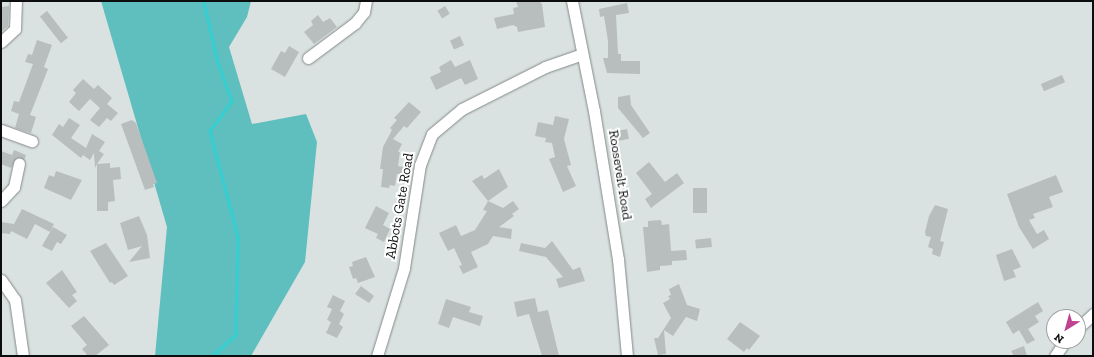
<!DOCTYPE html>
<html>
<head>
<meta charset="utf-8">
<style>
  body { margin:0 }
  #map { position:relative; width:1094px; height:357px; overflow:hidden; background:#dae1e1; font-family:"Zilla Slab",serif }
  div>[style] { position:absolute }
  .green>* { inset:0; background:#5fbebe }
  .stream>* { height:2.5px; margin:-1.25px; padding:0 1.25px; transform-origin:1.25px; border-radius:1.25px; background:#34cfd0 }
  .building>* { inset:0; background:#b8bebe; transform-origin:0 0 }
  .roads { filter:drop-shadow(0 0 1px #838989) drop-shadow(0 0 1px #838989) }
  .minor>* { height:11px; margin:-5.5px; padding:0 5.5px; transform-origin:5.5px; border-radius:5.5px; background:#fff }
  span { translate:-50% -50%; white-space:nowrap; text-align:center; line-height:1.15; -webkit-text-stroke:4px #fff; paint-order:stroke }
  .street-label { font-size:14px; color:#0c0e0e }
  .frame { position:absolute; inset:0; border:2px solid #0c0e0e; pointer-events:none }
  .north { position:absolute; left:1046px; top:309px; width:40px; height:40px; box-sizing:border-box; background:#fff; border:1px solid #9e9f9f; border-radius:50%; rotate:217deg; font-size:11px; font-weight:700; line-height:16px; text-align:center; color:#0c0e0e }
  .north::after { content:''; display:block; margin:auto; width:14px; height:18px; background:#c04392; clip-path:polygon(50% 0,100% 100%,50% 72%,0 100%) }
</style>
</head>
<body>
<div id="map">
  <div class="green">
    <div style="clip-path:polygon(101px 1px,251px 1px,247px 17px,229px 47px,252px 124px,306px 114px,317px 142px,305px 262px,251px 356px,155px 356px,167px 227px)"></div>
  </div>
  <div class="stream">
    <div style="left:204px;top:1px;width:60px;rotate:77.6deg"></div>
    <div style="left:217px;top:60px;width:44px;rotate:69.9deg"></div>
    <div style="left:232px;top:101px;width:37px;rotate:126deg"></div>
    <div style="left:210px;top:131px;width:110px;rotate:75.2deg"></div>
    <div style="left:238px;top:237px;width:98px;rotate:91.2deg"></div>
    <div style="left:236px;top:335px;width:31px;rotate:138deg"></div>
  </div>
  <div class="building">
    <div style="clip-path:polygon(516px 1px,539px 1px,542px 4px,545px 27px,518px 32px,517px 27px,513px 25px,497px 29px,494px 18px,514px 14px,513px 8px,518px 7px)"></div>
    <div style="clip-path:polygon(627px 3px,629px 13px,616px 15px,618px 54px,621px 54px,621px 61px,640px 61px,640px 74px,607px 73px,603px 58px,608px 58px,608px 41px,604px 16px,600px 17px,599px 9px)"></div>
    <div style="clip-path:polygon(9px 6px,8px 26px,1px 32px,1px 7px)"></div>
    <div style="left:445px;top:6px;width:9px;height:9px;rotate:58deg"></div>
    <div style="left:47px;top:11px;width:34px;height:9px;rotate:52deg"></div>
    <div style="clip-path:polygon(318px 15px,323px 22px,330px 18px,337px 27px,314px 44px,304px 32px,313px 25px,311px 21px)"></div>
    <div style="left:460px;top:36px;width:10px;height:11px;rotate:66deg"></div>
    <div style="clip-path:polygon(37px 40px,52px 45px,44px 67px,48px 69px,30px 115px,36px 117px,31px 133px,15px 128px,19px 114px,11px 111px,14px 101px,19px 102px,33px 64px,25px 62px,28px 54px,32px 55px)"></div>
    <div style="clip-path:polygon(289px 46px,299px 52px,285px 77px,271px 69px,281px 51px,285px 53px)"></div>
    <div style="clip-path:polygon(451px 60px,455px 67px,470px 60px,478px 79px,465px 85px,461px 78px,436px 90px,430px 77px,441px 72px,439px 67px)"></div>
    <div style="left:1062px;top:75px;width:8px;height:23px;rotate:67deg"></div>
    <div style="clip-path:polygon(83px 79px,94px 89px,98px 85px,112px 98px,107px 104px,118px 113px,111px 121px,107px 118px,99px 127px,90px 120px,100px 108px,90px 99px,79px 111px,69px 102px,76px 93px,73px 90px)"></div>
    <div style="clip-path:polygon(630px 95px,631px 105px,650px 133px,643px 138px,618px 108px,618px 97px)"></div>
    <div style="clip-path:polygon(409px 102px,421px 112px,407px 128px,404px 126px,393px 139px,402px 144px,398px 152px,400px 152px,398px 166px,404px 167px,403px 174px,397px 174px,395px 186px,390px 185px,389px 188px,381px 187px,383px 169px,380px 169px,383px 147px,392px 130px,390px 128px,397px 120px,394px 118px)"></div>
    <div style="clip-path:polygon(555px 116px,569px 119px,564px 139px,571px 165px,567px 166px,576px 186px,563px 192px,549px 159px,555px 157px,552px 143px,545px 142px,546px 138px,535px 136px,538px 122px,553px 125px)"></div>
    <div style="clip-path:polygon(69px 118px,80px 125px,71px 138px,86px 148px,92px 134px,105px 142px,99px 151px,104px 154px,97px 164px,110px 163px,110px 168px,120px 167px,121px 179px,113px 180px,115px 201px,108px 202px,108px 211px,97px 211px,97px 164px,95px 168px,94px 153px,90px 160px,83px 155px,81px 158px,52px 135px,59px 124px,63px 127px)"></div>
    <div style="clip-path:polygon(132px 120px,136px 123px,157px 183px,153px 184px,154px 187px,145px 190px,121px 124px)"></div>
    <div style="left:627px;top:129px;width:10px;height:10px;rotate:79deg"></div>
    <div style="clip-path:polygon(14px 150px,26px 155px,24px 160px,17px 158px,11px 168px,1px 164px,1px 151px,12px 155px)"></div>
    <div style="clip-path:polygon(649px 162px,665px 182px,677px 173px,684px 183px,651px 208px,645px 199px,652px 194px,636px 173px)"></div>
    <div style="clip-path:polygon(499px 169px,508px 187px,488px 201px,503px 208px,513px 201px,519px 209px,512px 214px,514px 216px,499px 227px,512px 229px,511px 239px,493px 236px,488px 244px,471px 252px,478px 267px,463px 274px,459px 266px,462px 265px,454px 248px,448px 251px,439px 233px,456px 225px,461px 236px,475px 230px,487px 211px,483px 210px,488px 201px,472px 181px,482px 175px,484px 179px)"></div>
    <div style="clip-path:polygon(56px 171px,82px 180px,71px 200px,44px 188px,49px 175px,54px 177px)"></div>
    <div style="clip-path:polygon(1056px 175px,1063px 192px,1049px 197px,1053px 207px,1033px 214px,1035px 218px,1029px 220px,1037px 234px,1044px 230px,1049px 239px,1033px 249px,1019px 227px,1007px 194px)"></div>
    <div style="left:693px;top:188px;width:14px;height:25px"></div>
    <div style="clip-path:polygon(935px 205px,948px 209px,940px 241px,944px 242px,940px 257px,932px 254px,933px 249px,928px 247px,931px 237px,926px 236px,925px 232px,929px 216px)"></div>
    <div style="clip-path:polygon(376px 206px,389px 213px,383px 225px,390px 229px,384px 242px,376px 238px,378px 234px,365px 228px)"></div>
    <div style="clip-path:polygon(22px 209px,54px 224px,50px 232px,35px 224px,27px 239px,11px 231px,10px 234px,1px 233px,1px 222px,14px 224px)"></div>
    <div style="clip-path:polygon(139px 216px,147px 235px,150px 258px,129px 262px,142px 246px,128px 250px,120px 223px)"></div>
    <div style="clip-path:polygon(661px 220px,662px 225px,669px 224px,671px 251px,686px 250px,687px 260px,672px 261px,672px 265px,660px 266px,660px 270px,647px 272px,643px 227px,648px 227px,648px 221px)"></div>
    <div style="clip-path:polygon(53px 227px,67px 235px,61px 244px,57px 242px,52px 251px,42px 246px)"></div>
    <div style="left:711px;top:238px;width:9px;height:16px;rotate:84deg"></div>
    <div style="clip-path:polygon(552px 241px,573px 270px,580px 267px,585px 281px,559px 288px,556px 279px,563px 277px,546px 257px,519px 251px,521px 243px,545px 248px)"></div>
    <div style="clip-path:polygon(106px 243px,128px 276px,114px 285px,112px 282px,110px 283px,90px 251px)"></div>
    <div style="clip-path:polygon(1012px 249px,1021px 267px,1013px 270px,1016px 277px,1004px 281px,996px 255px)"></div>
    <div style="clip-path:polygon(366px 257px,375px 277px,358px 283px,356px 278px,353px 279px,349px 267px,353px 266px,352px 262px)"></div>
    <div style="clip-path:polygon(62px 270px,77px 292px,72px 295px,77px 301px,69px 308px,46px 283px)"></div>
    <div style="clip-path:polygon(679px 284px,687px 305px,700px 309px,697px 321px,686px 317px,673px 336px,664px 330px,666px 354px,658px 355px,654px 338px,658px 338px,671px 318px,663px 303px,670px 299px,668px 296px,671px 295px,669px 289px)"></div>
    <div style="clip-path:polygon(361px 286px,374px 296px,369px 303px,355px 294px)"></div>
    <div style="clip-path:polygon(333px 295px,345px 301px,340px 311px,344px 314px,339px 324px,343px 327px,337px 338px,326px 333px,331px 322px,327px 320px,332px 309px,327px 307px)"></div>
    <div style="clip-path:polygon(535px 298px,538px 312px,548px 310px,559px 356px,542px 356px,529px 314px,517px 317px,514px 302px)"></div>
    <div style="clip-path:polygon(446px 299px,471px 307px,469px 312px,483px 316px,480px 326px,453px 317px,449px 328px,438px 324px)"></div>
    <div style="clip-path:polygon(1038px 302px,1043px 311px,1035px 316px,1039px 322px,1028px 329px,1035px 340px,1027px 344px,1019px 330px,1013px 334px,1006px 322px)"></div>
    <div style="clip-path:polygon(84px 316px,109px 345px,95px 356px,88px 356px,82px 349px,87px 345px,71px 326px)"></div>
    <div style="clip-path:polygon(740px 322px,760px 336px,749px 350px,747px 348px,744px 352px,727px 339px)"></div>
    <div style="clip-path:polygon(1024px 346px,1027px 356px,1014px 356px,1011px 351px)"></div>
  </div>
  <div class="roads">
    <div class="minor">
      <div style="left:572px;top:1px;width:112px;rotate:78.7deg"></div>
      <div style="left:594px;top:111px;width:150px;rotate:80.8deg"></div>
      <div style="left:618px;top:259px;width:97px;rotate:84.7deg"></div>
      <div style="left:1px;top:42px;width:19px;rotate:-43deg"></div>
      <div style="left:15px;top:29px;width:28px;rotate:-88deg"></div>
      <div style="left:308px;top:58px;width:59px;rotate:-36.7deg"></div>
      <div style="left:355px;top:23px;width:14px;rotate:-51deg"></div>
      <div style="left:364px;top:12px;width:11px;rotate:-80deg"></div>
      <div style="left:1px;top:130px;width:33px;rotate:20deg"></div>
      <div style="left:1px;top:201px;width:19px;rotate:-47deg"></div>
      <div style="left:14px;top:187px;width:24px;rotate:-78deg"></div>
      <div style="left:1px;top:280px;width:24px;rotate:55deg"></div>
      <div style="left:15px;top:300px;width:57px;rotate:81.9deg"></div>
      <div style="left:1078px;top:328px;width:21px;rotate:-43deg"></div>
      <div style="left:377px;top:356px;width:92px;rotate:-72.9deg"></div>
      <div style="left:404px;top:268px;width:104px;rotate:-81.2deg"></div>
      <div style="left:420px;top:165px;width:33px;rotate:-69deg"></div>
      <div style="left:432px;top:134px;width:39px;rotate:-40deg"></div>
      <div style="left:462px;top:109px;width:93px;rotate:-26.8deg"></div>
      <div style="left:545px;top:67px;width:39px;rotate:-19deg"></div>
      <div style="left:1055px;top:356px;width:18px;rotate:-56deg"></div>
    </div>
  </div>
  <div class="street-label">
    <span style="left:620px;top:175px;rotate:81deg">Roosevelt Road</span>
    <span style="left:400px;top:206px;rotate:-80deg">Abbots Gate Road</span>
  </div>
  <div class="frame"></div>
  <div class="north">N</div>
</div>
</body>
</html>
